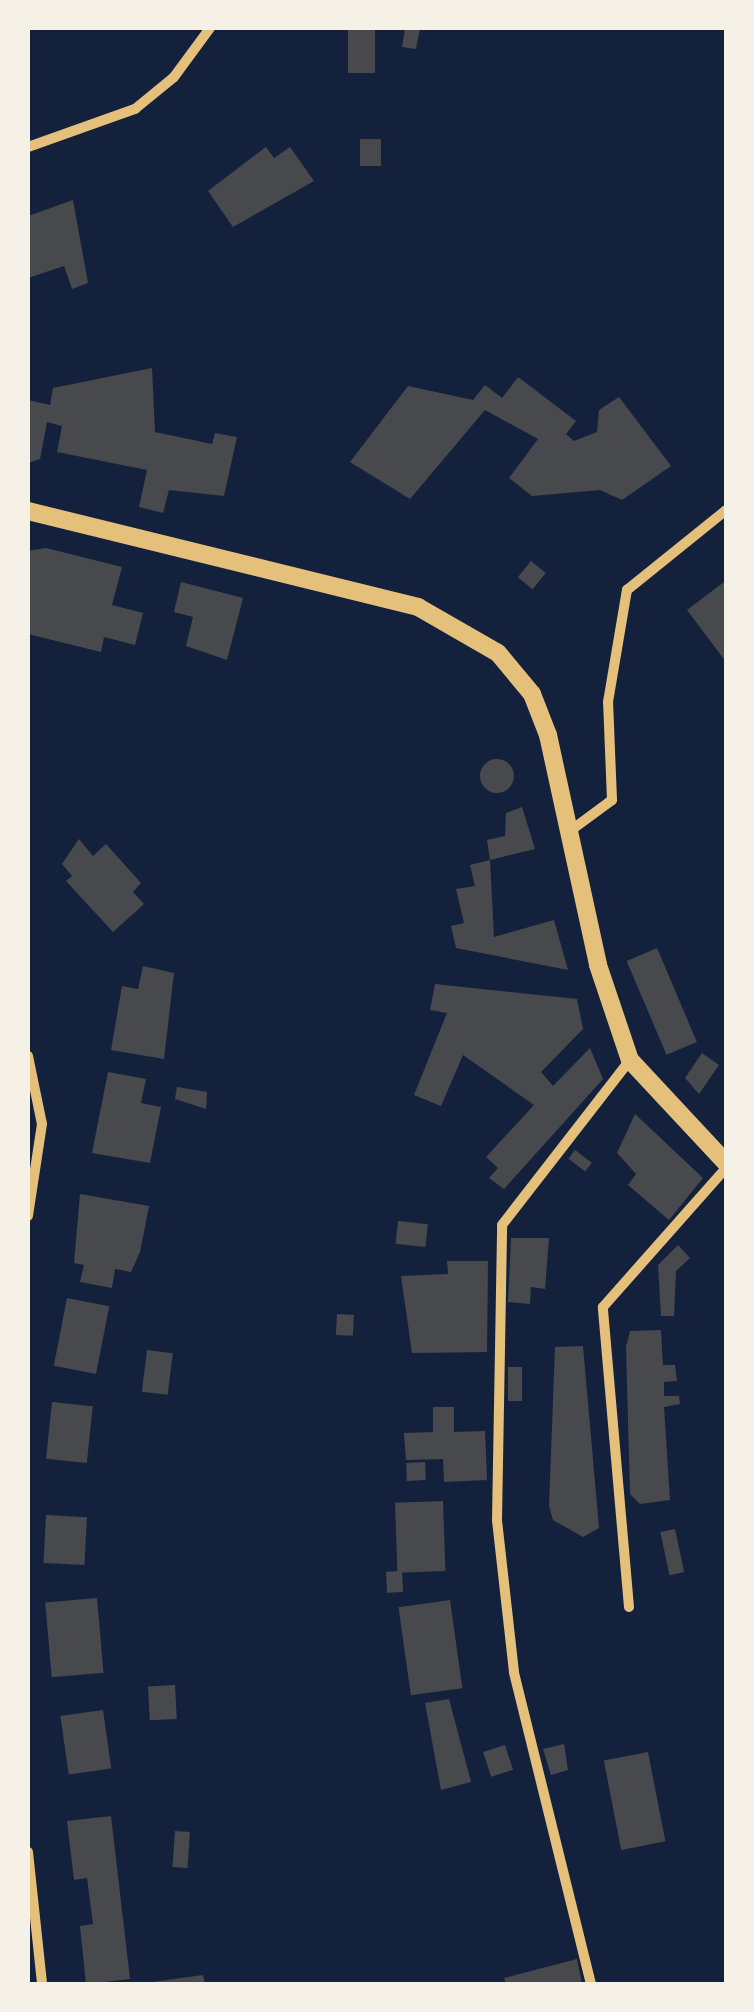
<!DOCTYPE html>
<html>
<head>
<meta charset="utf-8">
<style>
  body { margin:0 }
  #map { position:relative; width:754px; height:2012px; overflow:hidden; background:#14213d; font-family:"DM Sans",sans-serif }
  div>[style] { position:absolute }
  .building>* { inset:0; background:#48494c; transform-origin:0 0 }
  .round { border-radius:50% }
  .minor>* { height:10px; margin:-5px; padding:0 5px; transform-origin:5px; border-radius:5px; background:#e5c07b }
  .tertiary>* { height:18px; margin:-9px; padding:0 9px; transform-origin:9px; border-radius:9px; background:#e5c07b }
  span { translate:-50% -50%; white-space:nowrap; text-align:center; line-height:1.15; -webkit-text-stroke:10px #f6f1e7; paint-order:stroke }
  .frame { position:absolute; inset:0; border:30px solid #f6f1e7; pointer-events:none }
</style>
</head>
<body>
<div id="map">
  <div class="building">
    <div style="left:348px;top:28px;width:27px;height:45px"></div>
    <div style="clip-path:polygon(405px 28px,420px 28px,416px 49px,402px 47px)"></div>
    <div style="left:360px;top:139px;width:21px;height:27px"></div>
    <div style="clip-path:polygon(266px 147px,274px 158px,290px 147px,314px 181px,233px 227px,208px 191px)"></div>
    <div style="clip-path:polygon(73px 200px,88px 283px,72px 289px,64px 266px,28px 278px,28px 216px)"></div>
    <div style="clip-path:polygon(152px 368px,155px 432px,212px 444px,215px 433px,237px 437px,224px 496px,169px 490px,163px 513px,139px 507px,147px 470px,57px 452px,62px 426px,47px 422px,40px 459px,28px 463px,28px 400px,50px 405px,53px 388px)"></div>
    <div style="clip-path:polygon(518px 377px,576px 421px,566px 434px,574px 441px,597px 432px,599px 410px,619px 397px,671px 466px,622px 500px,600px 490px,532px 496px,509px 478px,538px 439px,485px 410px,410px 499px,350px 462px,408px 386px,473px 400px,485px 385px,502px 398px)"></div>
    <div style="clip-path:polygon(46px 548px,122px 567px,112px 605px,143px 613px,135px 645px,104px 637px,101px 652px,28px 634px,28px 551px)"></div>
    <div style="left:531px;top:561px;width:19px;height:21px;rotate:39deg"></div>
    <div style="clip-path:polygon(181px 582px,243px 598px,227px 660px,186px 646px,193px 617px,174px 612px)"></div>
    <div style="clip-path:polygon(724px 582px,726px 585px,726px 662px,687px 610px)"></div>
    <div class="round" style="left:480px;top:759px;width:34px;height:34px"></div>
    <div style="clip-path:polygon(522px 807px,535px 849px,490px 860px,487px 840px,505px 836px,506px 813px)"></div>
    <div style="clip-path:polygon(79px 839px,93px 856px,106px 844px,141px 883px,133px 892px,144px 904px,113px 932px,66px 881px,72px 876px,62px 864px)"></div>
    <div style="clip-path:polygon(490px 860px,494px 937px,554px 920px,568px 970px,456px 948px,451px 926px,464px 923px,456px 889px,475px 886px,470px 865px)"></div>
    <div style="left:657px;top:948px;width:102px;height:33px;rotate:67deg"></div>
    <div style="clip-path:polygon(143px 966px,174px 973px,164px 1059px,111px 1050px,122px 986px,138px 989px)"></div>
    <div style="clip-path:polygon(435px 984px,577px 999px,583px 1029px,541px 1072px,553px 1086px,590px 1048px,603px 1079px,504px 1189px,489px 1178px,498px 1168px,486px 1157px,534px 1105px,463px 1055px,441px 1106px,414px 1095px,447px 1013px,430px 1010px)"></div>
    <div style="clip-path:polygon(702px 1053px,719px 1065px,699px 1094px,685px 1078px)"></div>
    <div style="clip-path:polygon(108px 1072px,146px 1079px,141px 1103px,161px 1107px,150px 1163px,92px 1153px)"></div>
    <div style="clip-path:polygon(177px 1087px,207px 1092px,206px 1109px,175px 1099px)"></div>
    <div style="clip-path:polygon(635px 1114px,703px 1178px,669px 1220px,628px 1185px,636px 1174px,617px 1153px)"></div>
    <div style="left:575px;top:1150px;width:21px;height:11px;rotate:37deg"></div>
    <div style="clip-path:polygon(80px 1194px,149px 1206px,140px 1252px,131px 1272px,115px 1269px,112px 1288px,80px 1282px,84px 1265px,74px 1263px)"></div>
    <div style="left:398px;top:1221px;width:30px;height:23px;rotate:6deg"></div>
    <div style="clip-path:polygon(511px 1238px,549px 1238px,545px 1289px,531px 1287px,530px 1304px,508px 1302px)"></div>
    <div style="clip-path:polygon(678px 1245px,690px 1258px,676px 1271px,674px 1316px,661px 1316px,658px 1265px)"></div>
    <div style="clip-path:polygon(447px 1261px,488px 1261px,487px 1352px,412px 1353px,401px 1276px,448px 1274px)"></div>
    <div style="left:67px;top:1298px;width:43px;height:69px;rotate:11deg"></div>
    <div style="left:337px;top:1314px;width:17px;height:21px;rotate:3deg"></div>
    <div style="clip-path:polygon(661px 1330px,663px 1365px,675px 1365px,677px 1381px,664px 1382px,664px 1396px,679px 1396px,680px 1404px,664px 1407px,670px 1500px,640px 1504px,630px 1494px,626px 1347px,630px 1331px)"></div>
    <div style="clip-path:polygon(583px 1346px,599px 1528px,583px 1537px,553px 1520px,549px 1506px,555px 1347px)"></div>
    <div style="left:147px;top:1350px;width:26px;height:42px;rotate:7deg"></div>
    <div style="left:522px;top:1367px;width:34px;height:14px;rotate:90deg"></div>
    <div style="left:52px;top:1402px;width:41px;height:57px;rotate:6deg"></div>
    <div style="clip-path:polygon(433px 1407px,454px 1407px,454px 1432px,485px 1431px,487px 1480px,444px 1482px,443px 1459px,406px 1460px,404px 1433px,433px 1432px)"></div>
    <div style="left:425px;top:1462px;width:18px;height:19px;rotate:87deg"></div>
    <div style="left:443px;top:1501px;width:70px;height:48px;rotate:88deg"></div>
    <div style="left:46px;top:1515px;width:41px;height:48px;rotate:3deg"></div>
    <div style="left:675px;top:1529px;width:44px;height:15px;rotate:78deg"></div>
    <div style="left:402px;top:1571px;width:21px;height:16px;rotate:87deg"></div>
    <div style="left:97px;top:1598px;width:75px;height:52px;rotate:85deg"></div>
    <div style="left:450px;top:1600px;width:89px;height:52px;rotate:82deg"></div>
    <div style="left:175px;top:1685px;width:34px;height:27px;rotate:87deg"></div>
    <div style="clip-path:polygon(449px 1699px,471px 1782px,441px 1790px,425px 1703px)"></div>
    <div style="left:103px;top:1710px;width:59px;height:43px;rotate:82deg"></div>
    <div style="clip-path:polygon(564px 1744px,568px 1770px,551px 1775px,543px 1749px)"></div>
    <div style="left:505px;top:1745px;width:26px;height:23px;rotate:72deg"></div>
    <div style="left:648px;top:1752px;width:91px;height:45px;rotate:79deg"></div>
    <div style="clip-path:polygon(111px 1816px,130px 1979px,86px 1984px,80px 1926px,93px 1924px,87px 1878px,74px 1880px,67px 1821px)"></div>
    <div style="left:175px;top:1831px;width:15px;height:36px;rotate:4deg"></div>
    <div style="clip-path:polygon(577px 1959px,582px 1984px,506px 1984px,504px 1978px)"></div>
    <div style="clip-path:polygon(203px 1975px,205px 1984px,152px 1984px,152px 1982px)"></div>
  </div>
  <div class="minor">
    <div style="left:28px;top:147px;width:114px;rotate:-19.6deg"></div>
    <div style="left:135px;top:109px;width:50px;rotate:-39.4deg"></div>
    <div style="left:174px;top:77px;width:61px;rotate:-53.7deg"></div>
    <div style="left:570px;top:831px;width:52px;rotate:-36.4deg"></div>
    <div style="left:612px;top:800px;width:98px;rotate:-92.3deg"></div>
    <div style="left:608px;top:702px;width:114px;rotate:-80.4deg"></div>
    <div style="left:627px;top:590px;width:127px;rotate:-38.9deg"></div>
    <div style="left:28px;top:1056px;width:69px;rotate:78.4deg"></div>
    <div style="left:42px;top:1124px;width:93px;rotate:98.7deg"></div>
    <div style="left:629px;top:1607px;width:301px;rotate:-95deg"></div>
    <div style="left:603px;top:1307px;width:186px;rotate:-48.5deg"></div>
    <div style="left:28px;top:1852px;width:133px;rotate:83.9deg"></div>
    <div style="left:591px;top:1984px;width:321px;rotate:-103.9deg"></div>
    <div style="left:514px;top:1672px;width:153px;rotate:-96.4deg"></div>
    <div style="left:497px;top:1520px;width:295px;rotate:-89deg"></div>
    <div style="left:502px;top:1225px;width:209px;rotate:-52.2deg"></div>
  </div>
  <div class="tertiary">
    <div style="left:28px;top:511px;width:402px;rotate:13.8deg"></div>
    <div style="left:418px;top:607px;width:92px;rotate:29.9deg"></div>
    <div style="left:498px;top:653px;width:53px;rotate:50.3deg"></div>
    <div style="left:532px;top:694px;width:44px;rotate:68.7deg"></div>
    <div style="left:548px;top:735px;width:235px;rotate:77.7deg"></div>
    <div style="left:598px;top:965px;width:100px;rotate:71.4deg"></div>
    <div style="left:630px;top:1060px;width:141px;rotate:47deg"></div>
  </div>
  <div class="frame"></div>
</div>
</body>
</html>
